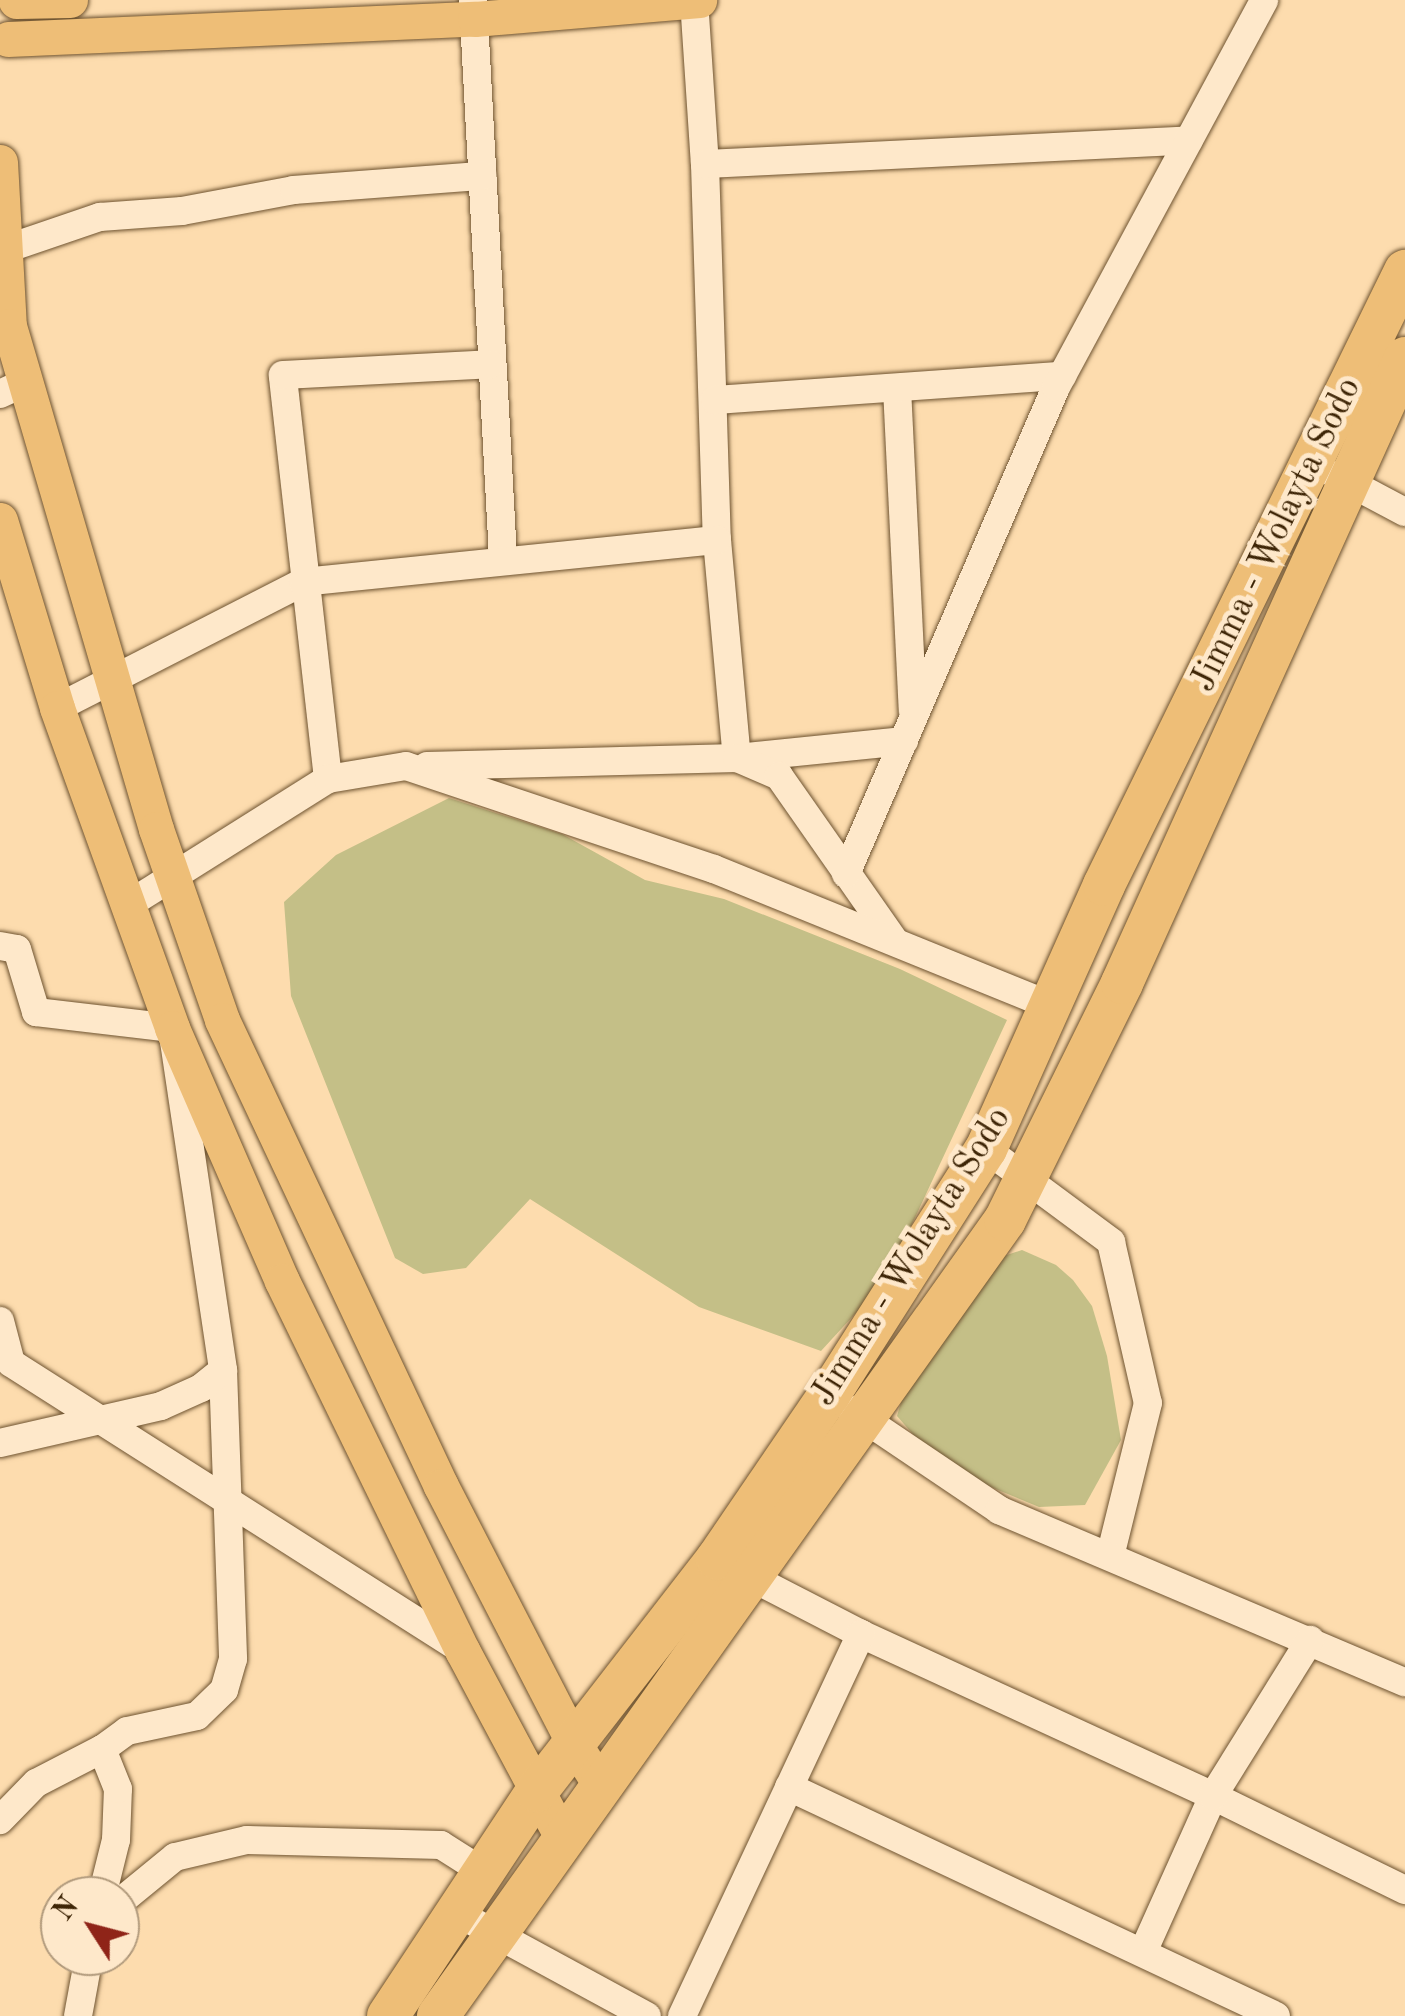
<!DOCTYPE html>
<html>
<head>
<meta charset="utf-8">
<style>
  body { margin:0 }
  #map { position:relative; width:1405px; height:2016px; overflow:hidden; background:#fddcae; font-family:"Old Standard TT",serif }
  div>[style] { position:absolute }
  .green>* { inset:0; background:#c4bf87 }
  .roads { filter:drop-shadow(0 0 2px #6e5330) drop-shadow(0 0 2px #6e5330) }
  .minor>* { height:28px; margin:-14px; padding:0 14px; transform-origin:14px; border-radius:14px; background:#fee8ca }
  .major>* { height:35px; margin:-17.5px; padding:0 17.5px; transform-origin:17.5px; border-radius:17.5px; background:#eebe77 }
  .highway>* { height:42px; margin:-21px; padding:0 21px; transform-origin:21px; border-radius:21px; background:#eebe77 }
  span { translate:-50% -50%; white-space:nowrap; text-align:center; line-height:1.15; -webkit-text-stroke:10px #fee8ca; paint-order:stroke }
  .street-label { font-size:35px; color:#3e2506 }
  .north { position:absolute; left:40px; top:1876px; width:100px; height:100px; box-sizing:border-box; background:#fee8ca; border:2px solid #b19a7c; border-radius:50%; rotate:306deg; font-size:28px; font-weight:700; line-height:40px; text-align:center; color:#3e2506 }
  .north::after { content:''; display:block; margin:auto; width:35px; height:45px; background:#8f2418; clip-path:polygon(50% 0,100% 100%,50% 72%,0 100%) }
</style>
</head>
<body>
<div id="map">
  <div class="green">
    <div style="clip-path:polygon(449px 798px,562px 834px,645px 880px,724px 899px,900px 969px,1007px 1020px,886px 1280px,821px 1351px,699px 1307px,530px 1199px,466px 1268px,423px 1274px,395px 1258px,291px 996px,284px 902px,336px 855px)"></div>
    <div style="clip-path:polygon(1022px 1250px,1056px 1265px,1073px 1280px,1092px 1306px,1107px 1356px,1121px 1440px,1085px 1505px,1039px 1507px,974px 1480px,924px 1447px,897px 1416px,909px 1375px,992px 1260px)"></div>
  </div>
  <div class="roads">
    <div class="minor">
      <div style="left:473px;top:0;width:559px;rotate:86.92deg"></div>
      <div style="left:694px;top:0;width:164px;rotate:86.2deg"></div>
      <div style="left:705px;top:164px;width:376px;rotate:88.2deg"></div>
      <div style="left:717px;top:540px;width:219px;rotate:84.8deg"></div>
      <div style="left:737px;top:758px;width:168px;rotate:-5.8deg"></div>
      <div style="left:705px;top:164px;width:484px;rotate:-2.8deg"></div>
      <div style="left:0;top:251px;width:106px;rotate:-18.8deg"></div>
      <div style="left:100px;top:217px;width:82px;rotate:-4.2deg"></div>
      <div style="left:182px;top:211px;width:114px;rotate:-10.6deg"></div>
      <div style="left:294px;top:190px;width:189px;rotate:-4.3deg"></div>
      <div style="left:897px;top:388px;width:323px;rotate:87.2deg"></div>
      <div style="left:0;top:394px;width:29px;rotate:-25deg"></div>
      <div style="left:715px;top:400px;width:348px;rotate:-4deg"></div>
      <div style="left:1335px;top:475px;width:79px;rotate:27.9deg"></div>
      <div style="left:57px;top:708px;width:276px;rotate:-27.1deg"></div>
      <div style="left:303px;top:582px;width:416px;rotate:-5.8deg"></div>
      <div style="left:427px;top:766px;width:310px;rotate:-1.5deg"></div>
      <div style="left:737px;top:758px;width:46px;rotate:23.2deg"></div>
      <div style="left:779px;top:776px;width:199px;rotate:55deg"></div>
      <div style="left:328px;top:779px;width:406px;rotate:-96.4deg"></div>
      <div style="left:283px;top:375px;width:207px;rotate:-3deg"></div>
      <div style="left:846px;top:874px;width:530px;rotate:-66.67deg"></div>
      <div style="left:1056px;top:387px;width:439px;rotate:-61.7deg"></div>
      <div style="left:131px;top:903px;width:233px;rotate:-32.2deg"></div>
      <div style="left:328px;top:779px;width:79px;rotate:-9.5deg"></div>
      <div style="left:406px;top:766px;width:325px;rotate:18.5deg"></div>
      <div style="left:714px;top:869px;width:365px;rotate:22.1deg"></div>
      <div style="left:0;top:946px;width:17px;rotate:10deg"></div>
      <div style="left:17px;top:949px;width:66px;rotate:73.2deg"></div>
      <div style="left:36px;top:1012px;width:137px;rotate:6.7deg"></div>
      <div style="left:172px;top:1028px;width:346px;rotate:81.5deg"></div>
      <div style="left:223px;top:1370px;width:289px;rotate:88deg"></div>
      <div style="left:233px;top:1659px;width:32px;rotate:106deg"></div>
      <div style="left:224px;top:1690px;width:37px;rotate:136deg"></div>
      <div style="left:197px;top:1716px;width:72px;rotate:167.9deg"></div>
      <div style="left:127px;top:1731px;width:31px;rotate:144deg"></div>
      <div style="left:102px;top:1749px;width:74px;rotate:152.7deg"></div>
      <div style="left:36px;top:1783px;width:52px;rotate:134.2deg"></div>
      <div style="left:986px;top:1149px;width:156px;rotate:36.6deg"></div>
      <div style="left:1111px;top:1242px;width:165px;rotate:77.1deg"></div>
      <div style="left:1148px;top:1403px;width:158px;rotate:103.9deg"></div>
      <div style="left:0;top:1321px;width:43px;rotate:75.3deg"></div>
      <div style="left:11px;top:1363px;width:535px;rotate:32.47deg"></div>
      <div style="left:851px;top:1410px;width:179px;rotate:34deg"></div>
      <div style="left:999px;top:1510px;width:441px;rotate:23deg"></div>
      <div style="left:0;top:1443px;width:165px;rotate:-12.9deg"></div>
      <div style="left:161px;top:1406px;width:44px;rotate:-24.2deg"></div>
      <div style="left:201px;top:1388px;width:28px;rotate:-39deg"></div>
      <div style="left:739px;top:1571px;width:137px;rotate:27.3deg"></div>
      <div style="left:861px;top:1634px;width:387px;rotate:24.7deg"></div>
      <div style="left:1213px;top:1796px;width:214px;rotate:26.1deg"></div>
      <div style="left:789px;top:1787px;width:538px;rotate:25.18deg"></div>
      <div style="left:102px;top:1896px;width:58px;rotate:-76deg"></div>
      <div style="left:116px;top:1840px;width:51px;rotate:-87.8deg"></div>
      <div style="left:118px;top:1789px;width:43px;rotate:-111.8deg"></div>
      <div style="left:120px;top:1902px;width:71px;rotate:-39.3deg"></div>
      <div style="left:175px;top:1857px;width:74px;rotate:-13.3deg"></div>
      <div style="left:247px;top:1840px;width:194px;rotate:1.5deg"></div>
      <div style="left:441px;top:1845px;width:49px;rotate:32.4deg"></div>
      <div style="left:457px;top:1913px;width:216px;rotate:28.5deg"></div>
      <div style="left:1143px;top:1952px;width:171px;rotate:-65.8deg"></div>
      <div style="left:1213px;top:1796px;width:184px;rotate:-58.1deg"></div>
      <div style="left:78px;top:2016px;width:61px;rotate:-79.6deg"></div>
      <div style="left:682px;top:2016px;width:422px;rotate:-64.9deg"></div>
    </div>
    <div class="major">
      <div style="left:16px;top:1px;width:54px;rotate:-1.1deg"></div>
      <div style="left:8px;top:39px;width:467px;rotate:-2.5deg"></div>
      <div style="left:475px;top:19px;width:225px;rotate:-4.8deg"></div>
      <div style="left:0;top:162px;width:164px;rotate:86.9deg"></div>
      <div style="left:9px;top:326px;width:524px;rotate:73.71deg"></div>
      <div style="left:156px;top:829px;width:202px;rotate:70.9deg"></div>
      <div style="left:222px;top:1020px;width:515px;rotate:64.83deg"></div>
      <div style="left:441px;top:1486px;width:288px;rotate:62.7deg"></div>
      <div style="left:573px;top:1742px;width:52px;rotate:57.5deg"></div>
      <div style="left:0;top:520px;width:196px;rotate:73.1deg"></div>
      <div style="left:57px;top:708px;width:340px;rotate:70.2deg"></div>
      <div style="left:172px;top:1028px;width:276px;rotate:66.5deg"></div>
      <div style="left:282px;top:1281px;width:411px;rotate:64deg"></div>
      <div style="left:462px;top:1650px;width:214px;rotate:61.9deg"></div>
    </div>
    <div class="highway">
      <div style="left:388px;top:2016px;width:270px;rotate:-56.5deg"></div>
      <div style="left:537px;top:1791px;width:294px;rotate:-52.2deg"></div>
      <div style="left:717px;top:1559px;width:199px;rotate:-55.7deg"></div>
      <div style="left:829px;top:1395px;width:292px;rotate:-57.5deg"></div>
      <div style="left:986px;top:1149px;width:289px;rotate:-65.9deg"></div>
      <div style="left:1104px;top:885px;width:684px;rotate:-63.88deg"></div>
      <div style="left:438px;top:2016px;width:977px;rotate:-54.54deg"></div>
      <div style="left:1005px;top:1220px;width:264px;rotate:-63.7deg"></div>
      <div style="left:1122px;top:983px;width:686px;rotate:-65.64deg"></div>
    </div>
  </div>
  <div class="street-label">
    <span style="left:1277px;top:535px;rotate:-64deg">Jimma - Wolayta Sodo</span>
    <span style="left:912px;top:1257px;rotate:-58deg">Jimma - Wolayta Sodo</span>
  </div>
  <div class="north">N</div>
</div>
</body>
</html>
